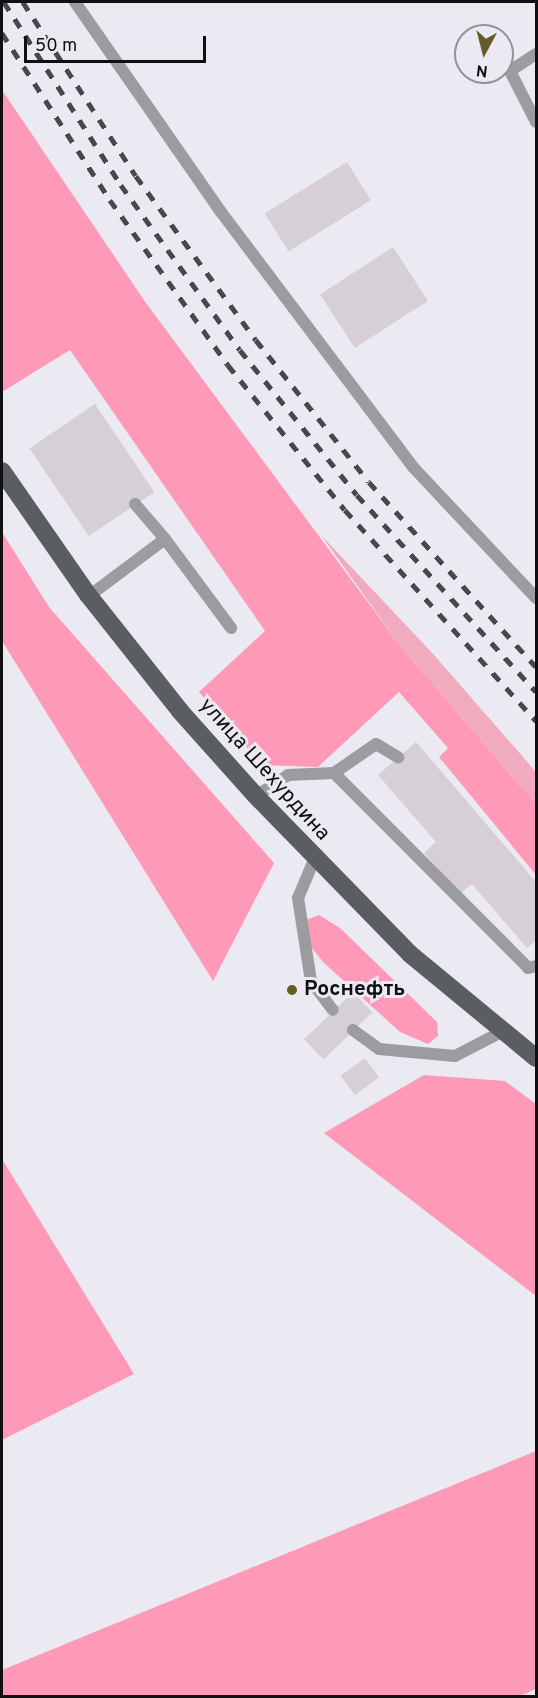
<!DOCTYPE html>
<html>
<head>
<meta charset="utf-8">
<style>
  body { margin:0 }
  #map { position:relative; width:538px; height:1698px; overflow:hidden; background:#ebe9f1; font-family:Overpass,sans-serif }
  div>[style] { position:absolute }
  .green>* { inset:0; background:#f1abbe }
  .forest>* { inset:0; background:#fe9ab8 }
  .building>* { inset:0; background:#d6cfd5; transform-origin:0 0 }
  .lane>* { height:12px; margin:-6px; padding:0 6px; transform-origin:6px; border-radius:6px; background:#9b9ca0 }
  .primary>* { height:18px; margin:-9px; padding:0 9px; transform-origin:9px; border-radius:9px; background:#5a5d62 }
  .rail>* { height:4.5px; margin-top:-2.25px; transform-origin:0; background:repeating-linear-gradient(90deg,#48474b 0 10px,transparent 0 20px) }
  .dots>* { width:16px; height:16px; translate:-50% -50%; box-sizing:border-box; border:3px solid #ebe9f1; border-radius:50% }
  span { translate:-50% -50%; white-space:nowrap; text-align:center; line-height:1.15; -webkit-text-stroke:6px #ebe9f1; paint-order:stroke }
  .street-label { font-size:21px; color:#100f12 }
  .poi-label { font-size:21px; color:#100f12; font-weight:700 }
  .left { translate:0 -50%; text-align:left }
  .frame { position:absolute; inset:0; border:3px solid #100f12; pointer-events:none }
  .north { position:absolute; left:454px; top:24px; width:60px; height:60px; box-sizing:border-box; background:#ebe9f1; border:2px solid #939298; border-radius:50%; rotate:187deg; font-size:16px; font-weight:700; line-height:24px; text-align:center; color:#100f12 }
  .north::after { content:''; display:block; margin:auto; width:21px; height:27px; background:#665b28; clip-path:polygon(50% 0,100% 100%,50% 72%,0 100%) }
  .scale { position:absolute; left:24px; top:36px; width:182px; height:27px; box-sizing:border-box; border:3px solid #100f12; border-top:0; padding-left:8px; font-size:18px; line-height:21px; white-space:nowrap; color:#100f12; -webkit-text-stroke:4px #ebe9f1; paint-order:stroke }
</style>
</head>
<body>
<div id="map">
  <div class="green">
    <div style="clip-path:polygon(321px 535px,435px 656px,536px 772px,536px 804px,399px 644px)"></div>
  </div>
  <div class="forest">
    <div style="clip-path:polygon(2px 90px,146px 303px,399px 644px,536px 804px,536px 875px,439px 757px,448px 748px,399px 692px,318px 767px,262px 765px,199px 692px,265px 631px,70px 350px,2px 392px)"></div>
    <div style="clip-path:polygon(2px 532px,49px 607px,274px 863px,213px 981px,2px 641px)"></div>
    <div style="clip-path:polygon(319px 915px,340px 928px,437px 1022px,438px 1036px,428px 1044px,400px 1032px,323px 962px,304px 938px,306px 920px)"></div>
    <div style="clip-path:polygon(424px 1075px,505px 1081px,536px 1104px,536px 1296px,324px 1133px)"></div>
    <div style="clip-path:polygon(2px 1159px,134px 1374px,2px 1440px)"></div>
    <div style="clip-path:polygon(536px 1451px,536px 1689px,520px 1696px,2px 1696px,2px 1670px)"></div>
  </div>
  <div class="building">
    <div style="left:347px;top:162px;width:45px;height:97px;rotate:58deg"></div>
    <div style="left:393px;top:247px;width:64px;height:87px;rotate:57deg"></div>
    <div style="left:95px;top:404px;width:106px;height:79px;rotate:56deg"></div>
    <div style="clip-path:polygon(416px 742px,536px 882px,536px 940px,527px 948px,472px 884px,460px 894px,424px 853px,436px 842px,378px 775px)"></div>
    <div style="left:353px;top:992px;width:28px;height:68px;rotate:46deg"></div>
    <div style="left:365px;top:1058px;width:24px;height:30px;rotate:54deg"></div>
  </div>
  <div class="lane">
    <div style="left:75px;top:2px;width:256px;rotate:55.2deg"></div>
    <div style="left:221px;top:212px;width:319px;rotate:53deg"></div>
    <div style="left:413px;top:467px;width:180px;rotate:46.8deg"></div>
    <div style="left:536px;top:54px;width:31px;rotate:147deg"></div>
    <div style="left:510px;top:71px;width:57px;rotate:63deg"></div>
    <div style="left:135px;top:504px;width:46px;rotate:49.4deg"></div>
    <div style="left:89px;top:596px;width:95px;rotate:-36.9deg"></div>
    <div style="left:165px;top:539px;width:111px;rotate:53.4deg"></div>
    <div style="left:334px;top:773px;width:51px;rotate:-34.6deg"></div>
    <div style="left:376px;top:744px;width:26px;rotate:31deg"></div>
    <div style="left:256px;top:796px;width:38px;rotate:-33deg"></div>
    <div style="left:288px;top:775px;width:46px;rotate:-2.5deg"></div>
    <div style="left:334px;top:773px;width:275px;rotate:45.1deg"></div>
    <div style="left:528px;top:968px;width:8px;rotate:-14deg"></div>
    <div style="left:314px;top:860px;width:41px;rotate:112.8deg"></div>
    <div style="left:298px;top:898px;width:84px;rotate:81.1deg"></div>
    <div style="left:311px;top:981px;width:36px;rotate:53deg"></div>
    <div style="left:353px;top:1030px;width:32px;rotate:36deg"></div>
    <div style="left:379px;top:1049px;width:76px;rotate:5.3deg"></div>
    <div style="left:455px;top:1056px;width:54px;rotate:-27.5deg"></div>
  </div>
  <div class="primary">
    <div style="left:2px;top:471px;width:152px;rotate:55.2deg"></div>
    <div style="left:89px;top:596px;width:147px;rotate:51.6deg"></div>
    <div style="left:180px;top:711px;width:114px;rotate:48.2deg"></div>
    <div style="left:256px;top:796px;width:221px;rotate:45.7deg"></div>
    <div style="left:410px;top:954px;width:163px;rotate:39.5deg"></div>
  </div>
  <div class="rail">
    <div style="left:4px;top:2px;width:217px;rotate:57.4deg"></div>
    <div style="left:121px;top:185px;width:203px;rotate:54.2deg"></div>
    <div style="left:240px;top:350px;width:186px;rotate:51.1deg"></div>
    <div style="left:357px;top:495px;width:266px;rotate:47.7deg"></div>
    <div style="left:23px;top:2px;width:207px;rotate:57deg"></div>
    <div style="left:136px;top:176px;width:203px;rotate:53.8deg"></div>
    <div style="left:256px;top:340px;width:181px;rotate:51.5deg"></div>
    <div style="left:369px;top:482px;width:249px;rotate:47.9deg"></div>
    <div style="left:2px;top:33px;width:199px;rotate:57.1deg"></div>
    <div style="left:110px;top:200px;width:203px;rotate:54.4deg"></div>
    <div style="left:228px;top:365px;width:186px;rotate:51.1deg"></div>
    <div style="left:345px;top:510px;width:285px;rotate:47.8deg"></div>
  </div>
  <div class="dots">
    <div style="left:292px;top:990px;background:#665b28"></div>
  </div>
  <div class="street-label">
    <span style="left:264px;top:770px;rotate:48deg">улица Шехурдина</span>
  </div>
  <div class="poi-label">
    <span class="left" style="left:304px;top:990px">Роснефть</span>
  </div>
  <div class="frame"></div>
  <div class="north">N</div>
  <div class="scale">50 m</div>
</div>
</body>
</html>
